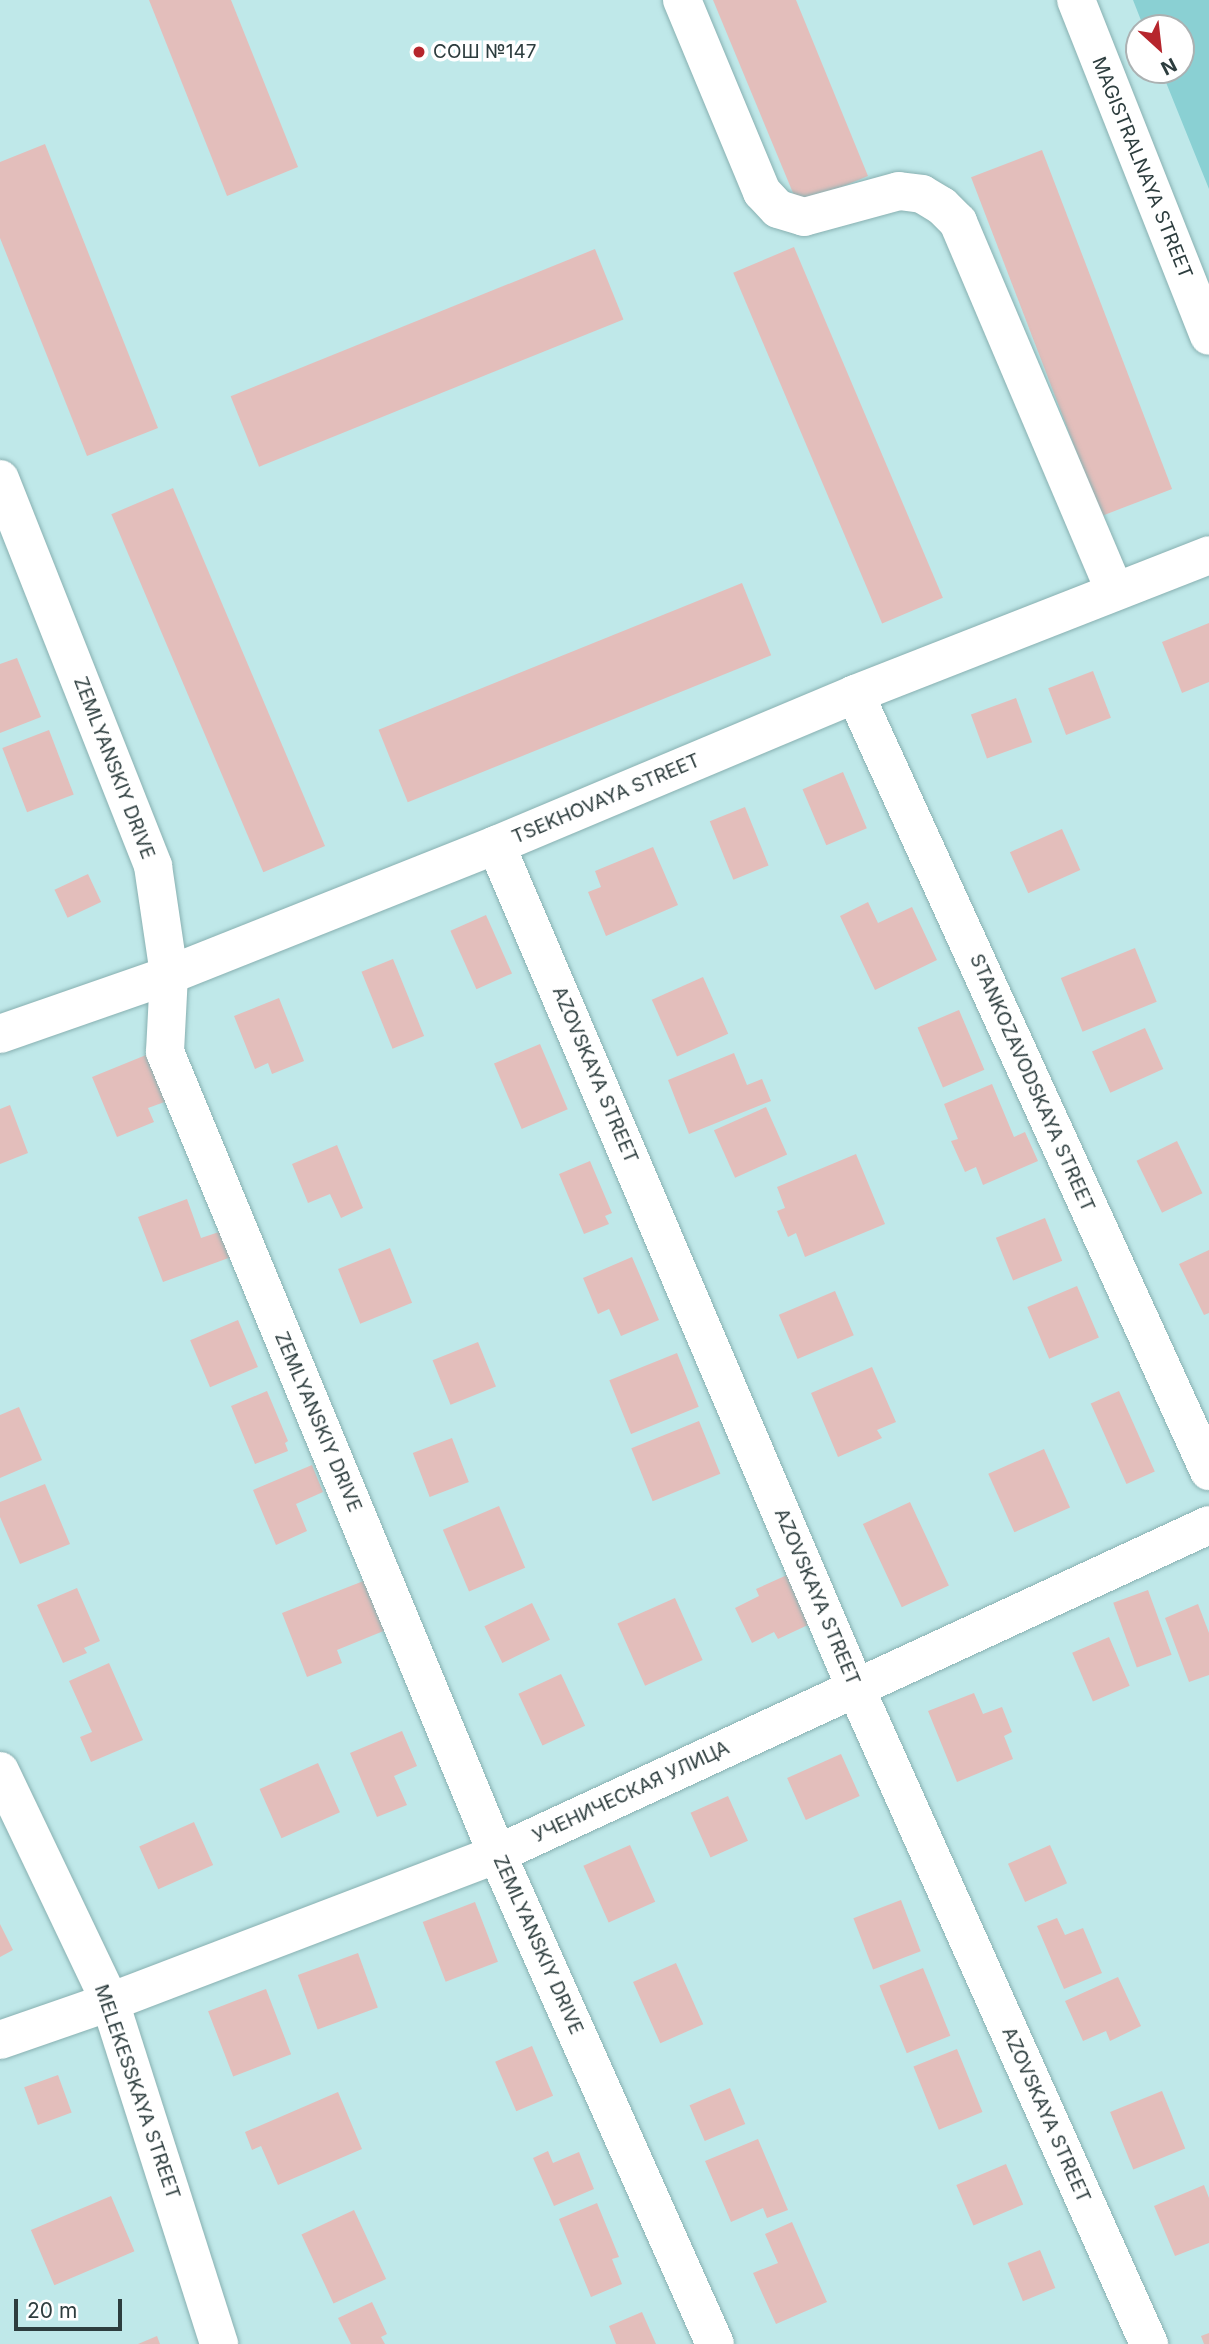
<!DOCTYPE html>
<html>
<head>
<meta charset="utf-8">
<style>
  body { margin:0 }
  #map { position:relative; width:1209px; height:2344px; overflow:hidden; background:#bfe8e9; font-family:Inter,sans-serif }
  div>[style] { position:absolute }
  .green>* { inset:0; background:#8ad0d3 }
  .building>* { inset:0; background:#e3bebb; transform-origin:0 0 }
  .roads { filter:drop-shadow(0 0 2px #88b0b1) drop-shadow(0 0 2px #88b0b1) }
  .minor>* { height:38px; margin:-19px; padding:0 19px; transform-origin:19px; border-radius:19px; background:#fff }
  .major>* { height:38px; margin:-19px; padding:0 19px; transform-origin:19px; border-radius:19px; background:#fff }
  .dots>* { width:19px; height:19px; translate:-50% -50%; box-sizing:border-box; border:4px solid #fff; border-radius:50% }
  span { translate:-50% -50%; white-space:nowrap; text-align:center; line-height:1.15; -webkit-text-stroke:7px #fff; paint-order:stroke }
  .poi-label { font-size:19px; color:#2d3d3e }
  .left { translate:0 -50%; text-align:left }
  .street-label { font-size:19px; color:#2d3d3e }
  .north { position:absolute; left:1125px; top:14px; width:70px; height:70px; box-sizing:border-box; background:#fff; border:2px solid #abb1b2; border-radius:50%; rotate:153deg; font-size:19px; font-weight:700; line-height:28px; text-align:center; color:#2d3d3e }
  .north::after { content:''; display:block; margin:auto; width:24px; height:32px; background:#b6262d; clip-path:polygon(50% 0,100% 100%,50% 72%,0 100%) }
  .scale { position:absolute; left:14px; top:2299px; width:108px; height:32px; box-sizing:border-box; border:4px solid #2d3d3e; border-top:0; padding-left:9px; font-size:21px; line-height:24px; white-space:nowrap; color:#2d3d3e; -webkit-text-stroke:5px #fff; paint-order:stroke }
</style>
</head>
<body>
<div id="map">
  <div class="green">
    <div style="clip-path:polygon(1133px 0,1209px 0,1209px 189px,1161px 70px,1181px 70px,1181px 28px,1144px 28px)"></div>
  </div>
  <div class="building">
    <div style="clip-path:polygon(149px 0,231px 0,298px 167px,227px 196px)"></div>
    <div style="clip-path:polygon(713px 0,796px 0,868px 176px,798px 205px)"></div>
    <div style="clip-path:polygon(45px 144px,158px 428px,87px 456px,0 238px,0 162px)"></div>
    <div style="left:1042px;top:150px;width:363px;height:76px;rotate:69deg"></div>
    <div style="left:794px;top:247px;width:381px;height:66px;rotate:67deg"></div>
    <div style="left:595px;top:249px;width:76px;height:393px;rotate:68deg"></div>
    <div style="left:173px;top:488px;width:389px;height:67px;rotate:67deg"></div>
    <div style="left:742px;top:583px;width:78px;height:392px;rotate:68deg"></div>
    <div style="clip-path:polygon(1209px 623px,1209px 682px,1182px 693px,1162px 642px)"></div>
    <div style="clip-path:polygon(17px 658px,41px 717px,0 733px,0 664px)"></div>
    <div style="left:1093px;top:671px;width:50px;height:48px;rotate:69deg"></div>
    <div style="left:1016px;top:698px;width:47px;height:48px;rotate:70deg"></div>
    <div style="left:49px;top:730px;width:69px;height:50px;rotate:69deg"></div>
    <div style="left:843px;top:772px;width:61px;height:44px;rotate:67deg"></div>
    <div style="left:745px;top:807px;width:63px;height:38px;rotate:68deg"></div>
    <div style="left:1062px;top:829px;width:45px;height:57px;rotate:66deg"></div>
    <div style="clip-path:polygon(653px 847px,678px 905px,606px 936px,588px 892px,601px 887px,595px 871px)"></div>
    <div style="left:88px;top:874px;width:31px;height:37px;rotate:65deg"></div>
    <div style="clip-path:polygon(868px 902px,878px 923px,912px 907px,937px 960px,875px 990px,840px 916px)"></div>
    <div style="left:486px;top:915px;width:64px;height:39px;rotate:66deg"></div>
    <div style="left:1135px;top:948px;width:58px;height:80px;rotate:68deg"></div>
    <div style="left:393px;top:959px;width:83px;height:34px;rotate:68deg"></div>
    <div style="left:703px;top:977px;width:62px;height:56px;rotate:66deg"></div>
    <div style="clip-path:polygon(279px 998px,304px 1061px,272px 1074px,268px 1063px,255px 1069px,234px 1016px)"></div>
    <div style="left:959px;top:1010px;width:65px;height:45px;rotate:67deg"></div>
    <div style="left:1145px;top:1028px;width:45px;height:58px;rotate:66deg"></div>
    <div style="left:540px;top:1044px;width:71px;height:50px;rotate:67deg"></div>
    <div style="clip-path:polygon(151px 1053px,170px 1100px,148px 1108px,154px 1122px,117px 1137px,92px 1077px)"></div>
    <div style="clip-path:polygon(734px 1053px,747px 1085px,762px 1079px,771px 1101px,689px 1134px,668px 1080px)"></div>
    <div style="clip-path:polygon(992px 1084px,1014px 1137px,1025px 1132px,1038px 1161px,983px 1185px,976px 1167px,965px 1172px,951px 1141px,958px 1139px,944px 1104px)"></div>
    <div style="clip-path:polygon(10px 1105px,28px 1153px,0 1164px,0 1109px)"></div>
    <div style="left:766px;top:1107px;width:52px;height:57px;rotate:66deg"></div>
    <div style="left:1177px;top:1141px;width:58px;height:45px;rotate:64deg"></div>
    <div style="clip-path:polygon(337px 1145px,363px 1208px,341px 1218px,330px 1194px,308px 1203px,292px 1164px)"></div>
    <div style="clip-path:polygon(856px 1154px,885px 1224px,805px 1257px,796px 1233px,788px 1237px,777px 1211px,785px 1208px,777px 1187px)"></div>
    <div style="clip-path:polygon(590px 1161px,612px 1213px,605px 1216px,609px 1224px,584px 1234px,559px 1174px)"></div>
    <div style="clip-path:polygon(187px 1199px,201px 1238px,225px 1230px,234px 1256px,163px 1282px,138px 1217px)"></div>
    <div style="left:1045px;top:1218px;width:46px;height:53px;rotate:68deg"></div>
    <div style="left:390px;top:1248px;width:59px;height:56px;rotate:68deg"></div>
    <div style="clip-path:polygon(1209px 1250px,1209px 1313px,1204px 1315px,1179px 1264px)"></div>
    <div style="clip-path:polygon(632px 1257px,659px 1320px,621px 1336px,609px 1309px,598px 1314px,583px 1278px)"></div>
    <div style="left:1077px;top:1286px;width:56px;height:54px;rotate:67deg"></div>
    <div style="left:835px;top:1291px;width:48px;height:61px;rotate:67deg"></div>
    <div style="left:238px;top:1320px;width:51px;height:52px;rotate:67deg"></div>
    <div style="left:478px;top:1342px;width:48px;height:49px;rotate:68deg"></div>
    <div style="left:677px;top:1353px;width:58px;height:73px;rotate:68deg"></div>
    <div style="clip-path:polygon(872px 1367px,896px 1422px,877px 1430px,882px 1438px,838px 1457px,811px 1393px)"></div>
    <div style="clip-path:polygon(267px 1391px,288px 1441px,285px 1443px,288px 1451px,255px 1464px,231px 1406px)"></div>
    <div style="left:1119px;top:1391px;width:88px;height:31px;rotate:66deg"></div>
    <div style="clip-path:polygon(19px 1407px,42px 1460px,0 1478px,0 1415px)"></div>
    <div style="left:699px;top:1421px;width:57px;height:73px;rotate:68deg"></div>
    <div style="left:452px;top:1438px;width:47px;height:42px;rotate:69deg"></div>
    <div style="left:1044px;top:1449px;width:64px;height:61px;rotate:66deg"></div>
    <div style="clip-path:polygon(312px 1465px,323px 1492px,296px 1504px,307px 1531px,276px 1545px,253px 1490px)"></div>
    <div style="clip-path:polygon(45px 1484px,70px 1544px,20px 1564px,0 1517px,0 1502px)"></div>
    <div style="left:910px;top:1502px;width:92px;height:52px;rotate:65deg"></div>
    <div style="left:499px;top:1506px;width:67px;height:61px;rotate:67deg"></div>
    <div style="clip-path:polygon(787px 1575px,810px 1624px,778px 1639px,774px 1632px,752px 1643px,735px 1608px,759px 1596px,756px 1589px)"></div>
    <div style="clip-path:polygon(366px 1580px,386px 1630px,337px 1650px,342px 1663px,307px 1677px,282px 1613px)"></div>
    <div style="clip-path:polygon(77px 1588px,100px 1641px,84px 1648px,87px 1653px,63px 1663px,37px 1605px)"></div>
    <div style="left:1148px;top:1590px;width:69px;height:37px;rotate:70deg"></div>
    <div style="left:675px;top:1598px;width:68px;height:63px;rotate:66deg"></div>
    <div style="left:532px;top:1603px;width:41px;height:53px;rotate:64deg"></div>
    <div style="clip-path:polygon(1198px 1604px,1209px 1633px,1209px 1675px,1189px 1682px,1165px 1618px)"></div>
    <div style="left:1109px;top:1637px;width:53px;height:40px;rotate:67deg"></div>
    <div style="clip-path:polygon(109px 1663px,143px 1740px,91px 1762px,80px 1737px,92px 1732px,69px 1681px)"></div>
    <div style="left:561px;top:1674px;width:57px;height:47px;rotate:65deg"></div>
    <div style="clip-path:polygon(974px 1693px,983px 1714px,1002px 1707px,1012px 1732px,1004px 1736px,1013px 1759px,957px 1782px,928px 1711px)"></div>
    <div style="clip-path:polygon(402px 1731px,417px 1766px,394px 1776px,407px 1805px,377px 1817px,350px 1753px)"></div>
    <div style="left:841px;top:1754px;width:46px;height:59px;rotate:66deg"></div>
    <div style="left:318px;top:1763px;width:54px;height:64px;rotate:66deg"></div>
    <div style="left:728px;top:1796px;width:49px;height:41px;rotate:66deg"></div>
    <div style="left:194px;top:1822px;width:47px;height:60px;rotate:66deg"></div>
    <div style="left:630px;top:1845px;width:62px;height:51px;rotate:66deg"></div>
    <div style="left:1050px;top:1845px;width:42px;height:46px;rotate:66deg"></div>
    <div style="left:901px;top:1900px;width:55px;height:51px;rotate:69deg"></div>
    <div style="left:475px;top:1902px;width:64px;height:56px;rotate:69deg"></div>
    <div style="clip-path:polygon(1057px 1918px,1065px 1935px,1083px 1928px,1102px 1973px,1064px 1989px,1037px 1926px)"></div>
    <div style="clip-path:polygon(0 1924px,13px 1950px,0 1957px)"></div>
    <div style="left:358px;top:1953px;width:58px;height:64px;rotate:70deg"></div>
    <div style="left:676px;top:1963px;width:67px;height:47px;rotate:66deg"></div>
    <div style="left:923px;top:1968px;width:73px;height:47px;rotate:68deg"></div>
    <div style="clip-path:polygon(1118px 1977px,1141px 2026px,1110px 2041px,1106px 2031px,1083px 2041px,1065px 2001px)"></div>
    <div style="left:266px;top:1989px;width:70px;height:62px;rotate:69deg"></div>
    <div style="left:532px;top:2046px;width:54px;height:40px;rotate:67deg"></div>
    <div style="left:957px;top:2049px;width:68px;height:47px;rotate:68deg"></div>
    <div style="left:58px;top:2075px;width:40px;height:36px;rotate:70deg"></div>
    <div style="left:730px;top:2088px;width:39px;height:44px;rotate:67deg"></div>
    <div style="left:1162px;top:2091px;width:62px;height:56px;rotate:68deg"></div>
    <div style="clip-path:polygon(338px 2092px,362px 2149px,278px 2185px,261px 2146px,252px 2150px,245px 2132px)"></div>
    <div style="clip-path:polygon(758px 2139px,788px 2210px,767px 2218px,763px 2208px,731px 2222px,705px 2161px)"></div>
    <div style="clip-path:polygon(548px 2151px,553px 2163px,579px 2152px,594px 2189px,554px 2206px,533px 2158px)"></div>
    <div style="left:1006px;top:2164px;width:44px;height:54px;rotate:67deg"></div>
    <div style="clip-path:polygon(1204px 2185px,1209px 2198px,1209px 2243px,1175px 2256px,1154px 2206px)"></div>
    <div style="left:111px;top:2196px;width:60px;height:87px;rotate:67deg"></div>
    <div style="clip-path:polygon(597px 2203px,619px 2257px,612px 2259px,622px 2284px,591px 2297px,559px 2219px)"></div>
    <div style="left:354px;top:2210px;width:76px;height:58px;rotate:65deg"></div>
    <div style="clip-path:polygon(792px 2222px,827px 2302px,776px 2324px,753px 2273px,778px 2263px,765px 2234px)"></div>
    <div style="left:1040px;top:2250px;width:41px;height:35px;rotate:68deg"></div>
    <div style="clip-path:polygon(372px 2302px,387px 2334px,381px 2337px,385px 2344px,351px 2344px,338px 2318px)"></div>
    <div style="clip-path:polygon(642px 2312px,656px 2344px,616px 2344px,609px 2326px)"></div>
    <div style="clip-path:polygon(1209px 2333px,1209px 2344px,1204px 2344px,1201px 2336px)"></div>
    <div style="clip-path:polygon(157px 2336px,160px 2344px,138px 2344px)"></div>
  </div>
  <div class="roads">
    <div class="minor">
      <div style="left:682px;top:0;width:208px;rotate:67.4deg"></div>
      <div style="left:762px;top:192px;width:23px;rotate:47deg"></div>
      <div style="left:778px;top:209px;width:27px;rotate:17deg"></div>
      <div style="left:804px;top:217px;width:98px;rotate:-15.3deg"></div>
      <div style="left:899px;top:191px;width:23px;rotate:7deg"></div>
      <div style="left:922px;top:194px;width:23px;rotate:31deg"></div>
      <div style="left:942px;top:206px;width:23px;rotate:45deg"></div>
      <div style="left:958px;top:222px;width:400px;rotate:67deg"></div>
      <div style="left:0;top:479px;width:416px;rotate:68.4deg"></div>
      <div style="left:153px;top:866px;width:110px;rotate:81.6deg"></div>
      <div style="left:169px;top:975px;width:77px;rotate:93deg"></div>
      <div style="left:165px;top:1052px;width:868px;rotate:67.51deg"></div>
      <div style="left:497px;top:1854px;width:536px;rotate:66.02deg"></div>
      <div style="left:855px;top:694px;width:854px;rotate:65.51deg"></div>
      <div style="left:496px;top:845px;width:918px;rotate:66.9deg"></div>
      <div style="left:856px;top:1689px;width:718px;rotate:65.9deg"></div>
      <div style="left:0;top:1034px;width:179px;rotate:-19.2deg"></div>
      <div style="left:169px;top:975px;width:352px;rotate:-21.7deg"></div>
      <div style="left:496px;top:845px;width:389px;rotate:-22.8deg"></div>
      <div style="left:855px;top:694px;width:380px;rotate:-21.4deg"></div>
      <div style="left:0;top:1771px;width:256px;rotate:64.5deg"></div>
      <div style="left:110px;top:2002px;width:359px;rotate:72.3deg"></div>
      <div style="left:0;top:2040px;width:116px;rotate:-19.1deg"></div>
      <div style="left:110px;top:2002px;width:414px;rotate:-20.9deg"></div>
      <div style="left:497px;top:1854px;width:784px;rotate:-24.8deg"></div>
    </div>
    <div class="major">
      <div style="left:1076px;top:0;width:361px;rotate:68.4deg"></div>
    </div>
  </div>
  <div class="dots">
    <div style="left:419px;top:52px;background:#b6262d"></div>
  </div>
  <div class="poi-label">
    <span class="left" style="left:433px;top:52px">СОШ №147</span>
  </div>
  <div class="street-label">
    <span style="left:1142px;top:168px;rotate:68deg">MAGISTRALNAYA STREET</span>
    <span style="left:114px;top:768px;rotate:69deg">ZEMLYANSKIY DRIVE</span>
    <span style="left:606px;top:799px;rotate:-23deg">TSEKHOVAYA STREET</span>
    <span style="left:595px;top:1075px;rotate:67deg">AZOVSKAYA STREET</span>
    <span style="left:1032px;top:1083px;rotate:66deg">STANKOZAVODSKAYA STREET</span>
    <span style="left:318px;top:1422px;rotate:67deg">ZEMLYANSKIY DRIVE</span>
    <span style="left:817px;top:1597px;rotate:67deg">AZOVSKAYA STREET</span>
    <span style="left:631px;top:1792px;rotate:-25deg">УЧЕНИЧЕСКАЯ УЛИЦА</span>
    <span style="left:538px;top:1945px;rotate:66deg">ZEMLYANSKIY DRIVE</span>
    <span style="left:137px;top:2092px;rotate:71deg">MELEKESSKAYA STREET</span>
    <span style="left:1046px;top:2115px;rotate:66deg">AZOVSKAYA STREET</span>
  </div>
  <div class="north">N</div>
  <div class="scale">20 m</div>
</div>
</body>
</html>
